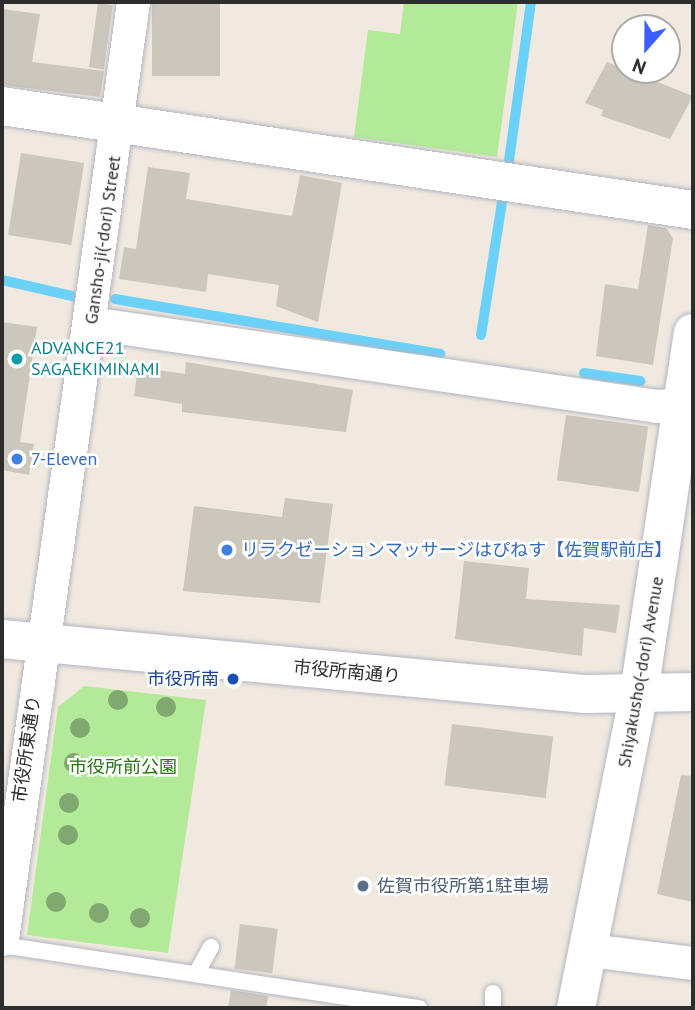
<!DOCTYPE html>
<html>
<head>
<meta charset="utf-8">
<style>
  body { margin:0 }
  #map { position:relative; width:695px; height:1010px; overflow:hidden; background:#f0e9df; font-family:"PT Sans","Noto Sans JP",sans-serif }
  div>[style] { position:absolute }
  .green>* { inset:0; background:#b2ea98 }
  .stream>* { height:10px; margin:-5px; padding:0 5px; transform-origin:5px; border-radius:5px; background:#6bd1f9 }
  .building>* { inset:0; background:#cbc7bd; transform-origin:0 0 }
  .roads { filter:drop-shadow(0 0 2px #b3b5c2) drop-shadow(0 0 2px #b3b5c2) }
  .lane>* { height:16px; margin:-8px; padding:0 8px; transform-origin:8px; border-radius:8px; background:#fff }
  .street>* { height:33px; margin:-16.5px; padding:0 16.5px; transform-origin:16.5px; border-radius:16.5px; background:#fff }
  .secondary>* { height:38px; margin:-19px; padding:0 19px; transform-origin:19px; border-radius:19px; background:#fff }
  .trees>* { width:20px; height:20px; margin:-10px; border-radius:50%; background:#81a870 }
  .dots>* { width:19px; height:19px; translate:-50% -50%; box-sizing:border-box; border:4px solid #fff; border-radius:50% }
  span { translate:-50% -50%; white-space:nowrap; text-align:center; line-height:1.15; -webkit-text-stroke:5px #fff; paint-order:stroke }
  .street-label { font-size:18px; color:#2d2d2d }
  .culture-label { font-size:18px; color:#0d838f }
  .left { translate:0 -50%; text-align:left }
  .shop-label { font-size:18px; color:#366cbe }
  .transit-label { font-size:18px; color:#164399 }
  .right { translate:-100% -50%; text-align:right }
  .park-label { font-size:18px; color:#277315 }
  .service-label { font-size:18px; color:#4e5e75 }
  .frame { position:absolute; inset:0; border:4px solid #2d2d2d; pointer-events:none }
  .north { position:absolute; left:611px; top:14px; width:70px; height:70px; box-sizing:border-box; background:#fff; border:2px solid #ababab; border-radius:50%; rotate:201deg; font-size:19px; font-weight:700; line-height:28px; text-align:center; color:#2d2d2d }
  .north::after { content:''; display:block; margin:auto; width:24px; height:32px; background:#3d5eff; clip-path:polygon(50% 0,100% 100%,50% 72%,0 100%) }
</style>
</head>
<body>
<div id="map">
  <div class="green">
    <div style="clip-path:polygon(404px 2px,518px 2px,497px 157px,354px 137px,368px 30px,400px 34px)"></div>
    <div style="clip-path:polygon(84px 686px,206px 700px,168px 953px,27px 935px,58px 707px)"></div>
  </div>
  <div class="stream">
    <div style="left:507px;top:175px;width:175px;rotate:-82.1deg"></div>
    <div style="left:2px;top:280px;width:77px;rotate:12.8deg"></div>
    <div style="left:115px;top:299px;width:330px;rotate:9.6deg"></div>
    <div style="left:481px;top:335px;width:147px;rotate:-81deg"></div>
    <div style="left:584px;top:373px;width:57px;rotate:8.1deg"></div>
  </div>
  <div class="building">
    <div style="left:152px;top:2px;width:68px;height:74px"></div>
    <div style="left:98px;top:3px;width:15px;height:65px;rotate:8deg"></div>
    <div style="clip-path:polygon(2px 9px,40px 14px,32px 62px,104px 71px,100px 97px,2px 85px)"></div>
    <div style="clip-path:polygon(607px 62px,693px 96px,670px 139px,601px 116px,603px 110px,585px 103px)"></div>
    <div style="left:21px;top:153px;width:64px;height:83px;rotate:9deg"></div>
    <div style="clip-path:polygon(148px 167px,190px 173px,186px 199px,292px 216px,300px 175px,342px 183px,318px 322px,276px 306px,279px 285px,208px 274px,206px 292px,119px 279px,124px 247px,136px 249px)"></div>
    <div style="clip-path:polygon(648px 225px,666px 228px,673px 238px,653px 365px,596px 356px,605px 284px,638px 289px)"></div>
    <div style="clip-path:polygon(2px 322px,37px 327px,20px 442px,34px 444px,29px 475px,2px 470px)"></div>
    <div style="clip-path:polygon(186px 362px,353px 390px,346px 432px,182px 412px,182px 404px,134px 396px,138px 367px,185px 374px)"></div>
    <div style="left:566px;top:415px;width:83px;height:66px;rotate:8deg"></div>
    <div style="clip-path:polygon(285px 498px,333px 504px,320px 603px,183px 591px,194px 506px,282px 517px)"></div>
    <div style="clip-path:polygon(464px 561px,529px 568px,526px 599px,620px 605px,616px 633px,584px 628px,582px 656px,455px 639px)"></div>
    <div style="left:452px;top:724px;width:102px;height:62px;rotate:7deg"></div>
    <div style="clip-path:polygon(681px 775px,693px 776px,693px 902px,657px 894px)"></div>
    <div style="left:240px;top:924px;width:38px;height:45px;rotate:7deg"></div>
    <div style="clip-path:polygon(231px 990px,268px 996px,266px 1008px,228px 1008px)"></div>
  </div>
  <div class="roads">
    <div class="lane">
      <div style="left:2px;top:945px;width:422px;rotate:8.6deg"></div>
      <div style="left:196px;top:974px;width:31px;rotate:-61deg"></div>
      <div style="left:493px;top:1008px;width:15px;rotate:-90deg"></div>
    </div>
    <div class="street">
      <div style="left:91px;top:323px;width:572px;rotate:8.34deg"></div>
      <div style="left:657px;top:406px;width:36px;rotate:-5deg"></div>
      <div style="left:2px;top:939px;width:946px;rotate:-82.04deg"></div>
      <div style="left:589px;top:950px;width:105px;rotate:7.1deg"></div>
    </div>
    <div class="secondary">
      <div style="left:2px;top:106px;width:699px;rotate:8.56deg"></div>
      <div style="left:2px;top:639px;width:586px;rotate:5.39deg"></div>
      <div style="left:585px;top:694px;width:108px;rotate:-1.1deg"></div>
      <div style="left:576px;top:1008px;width:321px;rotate:-78.7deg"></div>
      <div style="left:639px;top:693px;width:364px;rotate:-81.5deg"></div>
    </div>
  </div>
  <div class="trees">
    <div style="left:118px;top:700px"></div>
    <div style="left:166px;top:707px"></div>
    <div style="left:80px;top:728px"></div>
    <div style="left:74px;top:763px"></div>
    <div style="left:69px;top:803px"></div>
    <div style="left:68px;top:835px"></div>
    <div style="left:56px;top:902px"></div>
    <div style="left:99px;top:913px"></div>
    <div style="left:140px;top:918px"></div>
  </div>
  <div class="dots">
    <div style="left:17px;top:359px;background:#0f9aa8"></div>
    <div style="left:17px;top:459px;background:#3f7fe0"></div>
    <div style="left:227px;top:550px;background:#3f7fe0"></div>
    <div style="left:233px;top:679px;background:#1a4fb4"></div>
    <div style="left:363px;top:886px;background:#5c6f8a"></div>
  </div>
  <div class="street-label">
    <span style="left:103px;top:240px;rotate:-82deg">Gansho-ji(-dori) Street</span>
    <span style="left:347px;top:672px;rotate:5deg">市役所南通り</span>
    <span style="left:641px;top:672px;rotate:-80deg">Shiyakusho(-dori) Avenue</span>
    <span style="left:27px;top:749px;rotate:-82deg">市役所東通り</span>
  </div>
  <div class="culture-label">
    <span class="left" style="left:31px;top:359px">ADVANCE21<br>SAGAEKIMINAMI</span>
  </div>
  <div class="shop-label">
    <span class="left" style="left:31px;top:459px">7-Eleven</span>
    <span class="left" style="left:241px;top:550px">リラクゼーションマッサージはぴねす【佐賀駅前店】</span>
  </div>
  <div class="transit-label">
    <span class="right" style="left:219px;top:679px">市役所南</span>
  </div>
  <div class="park-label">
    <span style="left:123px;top:767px">市役所前公園</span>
  </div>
  <div class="service-label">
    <span class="left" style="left:377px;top:886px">佐賀市役所第1駐車場</span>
  </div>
  <div class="frame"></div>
  <div class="north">N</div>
</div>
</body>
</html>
